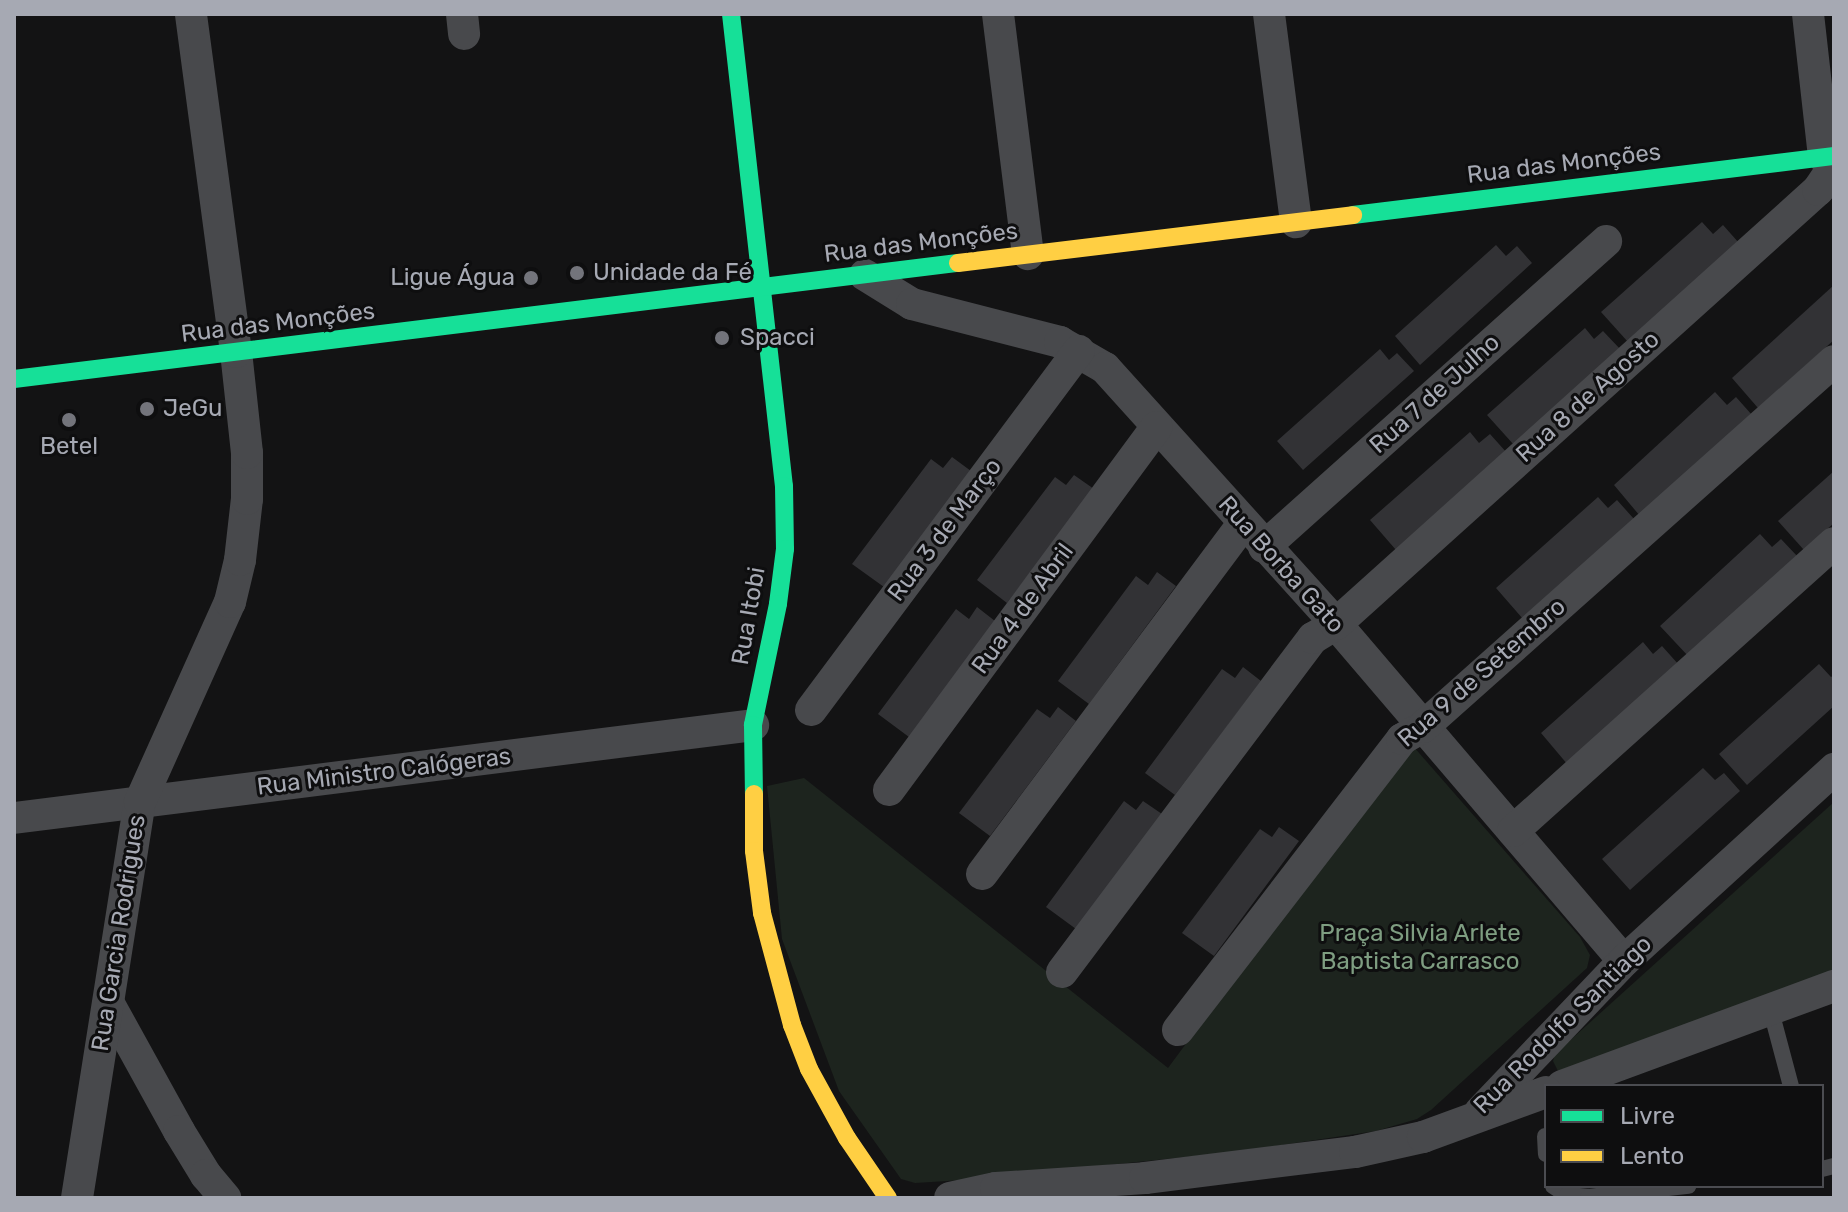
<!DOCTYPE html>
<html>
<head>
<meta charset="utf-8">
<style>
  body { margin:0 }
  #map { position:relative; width:1848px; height:1212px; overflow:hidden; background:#131314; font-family:Rubik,sans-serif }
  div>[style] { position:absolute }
  .green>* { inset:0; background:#1d241e }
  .building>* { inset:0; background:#323235 }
  .lane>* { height:16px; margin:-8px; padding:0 8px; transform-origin:8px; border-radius:8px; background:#48494c }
  .street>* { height:32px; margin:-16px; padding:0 16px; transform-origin:16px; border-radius:16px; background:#48494c }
  .fast>* { height:18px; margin:-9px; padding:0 9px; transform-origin:9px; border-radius:9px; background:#16e098 }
  .slow>* { height:18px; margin:-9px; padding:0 9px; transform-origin:9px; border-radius:9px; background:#ffcf43 }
  .dots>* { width:22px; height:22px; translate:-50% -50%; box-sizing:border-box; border:4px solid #0e0e0f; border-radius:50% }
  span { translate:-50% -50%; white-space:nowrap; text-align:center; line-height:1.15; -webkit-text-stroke:6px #0e0e0f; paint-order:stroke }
  .street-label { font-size:24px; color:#a6a9b3 }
  .poi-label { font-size:24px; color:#a6a9b3 }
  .left { translate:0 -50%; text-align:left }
  .right { translate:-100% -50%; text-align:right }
  .park-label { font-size:24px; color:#7e9d81 }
  .frame { position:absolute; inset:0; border:16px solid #a6a9b3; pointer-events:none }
  .legend { position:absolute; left:1544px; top:1084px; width:280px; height:104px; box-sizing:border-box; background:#0e0e0f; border:2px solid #4b4c51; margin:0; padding:10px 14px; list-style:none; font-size:24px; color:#a6a9b3 }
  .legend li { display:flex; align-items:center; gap:16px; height:40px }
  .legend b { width:40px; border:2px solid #4b4c51 }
</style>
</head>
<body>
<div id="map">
  <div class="green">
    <div style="clip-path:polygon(1407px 745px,1413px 746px,1580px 937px,1590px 955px,1587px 968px,1431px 1110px,1417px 1119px,1376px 1131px,1234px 1152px,963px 1180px,915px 1183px,901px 1179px,839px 1091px,782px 939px,767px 786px,804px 778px,1168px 1068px)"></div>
    <div style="clip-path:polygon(1834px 802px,1834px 973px,1558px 1071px,1553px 1061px,1555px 1054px)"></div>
  </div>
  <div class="building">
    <div style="clip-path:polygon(1702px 222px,1713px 234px,1723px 225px,1739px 243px,1628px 342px,1601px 312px)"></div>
    <div style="clip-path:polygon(1496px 245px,1506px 256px,1517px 246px,1532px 263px,1420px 365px,1395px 336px)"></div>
    <div style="clip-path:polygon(1834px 285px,1834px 340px,1758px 408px,1732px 378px)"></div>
    <div style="clip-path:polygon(1585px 328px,1594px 339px,1603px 331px,1621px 350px,1514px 445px,1487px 415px)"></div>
    <div style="clip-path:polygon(1380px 349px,1389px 360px,1397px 353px,1414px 371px,1303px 470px,1277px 441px)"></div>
    <div style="clip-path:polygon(1715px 392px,1727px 405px,1736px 397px,1752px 415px,1640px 516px,1614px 485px)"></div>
    <div style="clip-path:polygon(1470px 432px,1479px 443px,1490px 434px,1507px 453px,1396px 550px,1370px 520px)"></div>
    <div style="clip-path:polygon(952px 457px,971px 471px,884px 587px,852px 564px,931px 459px,943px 468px)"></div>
    <div style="clip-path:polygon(1834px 471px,1834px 523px,1804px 550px,1778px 521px)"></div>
    <div style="clip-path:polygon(1074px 475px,1094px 489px,1007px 603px,977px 580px,1055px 477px,1066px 485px)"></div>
    <div style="clip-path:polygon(1598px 497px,1608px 508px,1617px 500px,1634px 519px,1523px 619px,1496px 588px)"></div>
    <div style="clip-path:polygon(1760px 534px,1772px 547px,1781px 539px,1798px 557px,1689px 657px,1660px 626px)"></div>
    <div style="clip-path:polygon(1157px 572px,1176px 586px,1089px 704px,1058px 681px,1136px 576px,1148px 585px)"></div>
    <div style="clip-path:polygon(977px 607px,995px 621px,909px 737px,878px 714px,956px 609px,969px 619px)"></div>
    <div style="clip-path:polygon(1643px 642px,1653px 654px,1662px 646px,1679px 665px,1568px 765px,1541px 733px)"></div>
    <div style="clip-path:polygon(1819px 664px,1831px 677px,1834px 675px,1834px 706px,1747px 785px,1719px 754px)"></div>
    <div style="clip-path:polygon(1243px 667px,1261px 681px,1175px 795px,1145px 773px,1222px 669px,1235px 678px)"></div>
    <div style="clip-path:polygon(1058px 707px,1076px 721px,990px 836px,959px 813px,1037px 709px,1050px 718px)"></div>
    <div style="clip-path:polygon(1703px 768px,1715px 780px,1724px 773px,1740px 791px,1630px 890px,1602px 859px)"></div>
    <div style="clip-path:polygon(1124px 801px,1136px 810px,1143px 801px,1162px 814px,1076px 929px,1046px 907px)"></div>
    <div style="clip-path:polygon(1279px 827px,1299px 841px,1214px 956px,1182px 933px,1260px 829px,1272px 837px)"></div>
  </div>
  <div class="lane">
    <div style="left:1771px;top:1011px;width:78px;rotate:75.1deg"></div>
    <div style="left:1545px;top:1136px;width:18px;rotate:87deg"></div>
    <div style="left:1822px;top:1169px;width:12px;rotate:-14deg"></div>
    <div style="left:1553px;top:1186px;width:17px;rotate:33deg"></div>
    <div style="left:1567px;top:1195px;width:21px;rotate:5deg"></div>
    <div style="left:1588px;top:1197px;width:101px;rotate:-6.3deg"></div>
  </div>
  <div class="street">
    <div style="left:462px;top:14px;width:20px;rotate:84deg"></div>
    <div style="left:998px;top:14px;width:242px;rotate:82.9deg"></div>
    <div style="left:1269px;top:14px;width:210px;rotate:82.6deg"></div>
    <div style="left:1808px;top:14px;width:144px;rotate:83.6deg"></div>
    <div style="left:865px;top:275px;width:55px;rotate:31.7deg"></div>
    <div style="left:912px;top:304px;width:153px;rotate:14.4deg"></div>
    <div style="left:1060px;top:342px;width:52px;rotate:30deg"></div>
    <div style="left:1105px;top:368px;width:345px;rotate:47.9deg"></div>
    <div style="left:1336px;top:624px;width:443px;rotate:49.5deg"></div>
    <div style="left:1264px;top:547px;width:459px;rotate:-41.8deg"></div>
    <div style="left:811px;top:710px;width:448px;rotate:-53.3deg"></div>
    <div style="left:889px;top:790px;width:451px;rotate:-53.6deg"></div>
    <div style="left:14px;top:818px;width:745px;rotate:-7.17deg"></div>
    <div style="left:1513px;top:831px;width:431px;rotate:-41.9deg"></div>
    <div style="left:982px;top:874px;width:437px;rotate:-53.3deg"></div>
    <div style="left:1062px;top:972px;width:418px;rotate:-53.1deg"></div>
    <div style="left:1313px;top:638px;width:27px;rotate:-31deg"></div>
    <div style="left:1336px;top:624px;width:649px;rotate:-42deg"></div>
    <div style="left:1818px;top:190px;width:29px;rotate:-56deg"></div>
    <div style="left:109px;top:1004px;width:145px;rotate:61.1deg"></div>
    <div style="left:179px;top:1131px;width:52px;rotate:58.5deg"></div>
    <div style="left:206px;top:1175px;width:30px;rotate:50deg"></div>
    <div style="left:1178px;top:1030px;width:367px;rotate:-52.4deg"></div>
    <div style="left:1402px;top:739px;width:24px;rotate:-30deg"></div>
    <div style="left:1423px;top:727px;width:550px;rotate:-41.69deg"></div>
    <div style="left:1562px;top:1086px;width:290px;rotate:-20.2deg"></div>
    <div style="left:1480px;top:1112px;width:209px;rotate:-46.4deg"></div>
    <div style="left:1624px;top:961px;width:285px;rotate:-42.4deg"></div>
    <div style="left:77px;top:1198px;width:401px;rotate:-81deg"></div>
    <div style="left:140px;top:802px;width:219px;rotate:-65.8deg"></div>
    <div style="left:230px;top:602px;width:43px;rotate:-76.6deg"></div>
    <div style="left:240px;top:560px;width:61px;rotate:-83.5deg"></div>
    <div style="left:247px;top:499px;width:46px;rotate:-90deg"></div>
    <div style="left:247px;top:453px;width:102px;rotate:-96.2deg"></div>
    <div style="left:236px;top:352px;width:341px;rotate:-97.6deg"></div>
    <div style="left:950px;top:1198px;width:47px;rotate:-12.3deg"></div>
    <div style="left:996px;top:1188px;width:149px;rotate:-3.8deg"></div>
    <div style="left:1145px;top:1178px;width:212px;rotate:-7.1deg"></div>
    <div style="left:1355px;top:1152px;width:70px;rotate:-12.4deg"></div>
    <div style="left:1423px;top:1137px;width:131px;rotate:-20.1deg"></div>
  </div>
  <div class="fast">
    <div style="left:731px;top:14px;width:475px;rotate:83.6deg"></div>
    <div style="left:784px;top:486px;width:63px;rotate:89.1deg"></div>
    <div style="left:785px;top:549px;width:55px;rotate:97.3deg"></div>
    <div style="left:778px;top:604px;width:124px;rotate:101.7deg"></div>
    <div style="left:753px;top:725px;width:69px;rotate:89.2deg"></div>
    <div style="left:1353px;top:215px;width:485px;rotate:-7deg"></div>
    <div style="left:14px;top:379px;width:951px;rotate:-7.01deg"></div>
  </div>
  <div class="slow">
    <div style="left:958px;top:263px;width:398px;rotate:-6.9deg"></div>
    <div style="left:754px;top:794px;width:57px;rotate:90deg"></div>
    <div style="left:754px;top:851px;width:63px;rotate:82.6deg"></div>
    <div style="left:762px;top:913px;width:116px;rotate:75deg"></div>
    <div style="left:792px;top:1025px;width:47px;rotate:68.9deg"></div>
    <div style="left:809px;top:1069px;width:79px;rotate:61.2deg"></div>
    <div style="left:847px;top:1138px;width:73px;rotate:55.7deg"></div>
  </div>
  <div class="dots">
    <div style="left:577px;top:273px;background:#73747b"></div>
    <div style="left:531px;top:278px;background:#73747b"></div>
    <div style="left:722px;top:338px;background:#73747b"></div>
    <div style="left:147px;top:409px;background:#73747b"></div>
    <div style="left:69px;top:420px;background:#73747b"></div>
  </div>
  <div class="street-label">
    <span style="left:1564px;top:164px;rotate:-7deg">Rua das Monções</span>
    <span style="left:921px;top:243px;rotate:-7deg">Rua das Monções</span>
    <span style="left:278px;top:323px;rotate:-7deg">Rua das Monções</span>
    <span style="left:1435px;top:394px;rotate:-42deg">Rua 7 de Julho</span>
    <span style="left:1588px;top:397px;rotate:-42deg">Rua 8 de Agosto</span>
    <span style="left:945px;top:530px;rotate:-53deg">Rua 3 de Março</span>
    <span style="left:1281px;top:565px;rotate:48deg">Rua Borba Gato</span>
    <span style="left:1023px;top:609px;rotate:-54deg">Rua 4 de Abril</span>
    <span style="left:749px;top:616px;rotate:-80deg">Rua Itobi</span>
    <span style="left:1482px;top:673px;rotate:-41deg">Rua 9 de Setembro</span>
    <span style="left:384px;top:772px;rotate:-7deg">Rua Ministro Calógeras</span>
    <span style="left:119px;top:933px;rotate:-81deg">Rua Garcia Rodrigues</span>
    <span style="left:1563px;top:1025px;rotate:-45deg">Rua Rodolfo Santiago</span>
  </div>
  <div class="poi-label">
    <span class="left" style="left:593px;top:273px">Unidade da Fé</span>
    <span class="right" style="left:515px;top:278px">Ligue Água</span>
    <span class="left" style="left:740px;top:338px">Spacci</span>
    <span class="left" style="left:163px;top:409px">JeGu</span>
    <span style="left:69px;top:447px">Betel</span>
  </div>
  <div class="park-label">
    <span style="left:1420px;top:948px">Praça Silvia Arlete<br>Baptista Carrasco</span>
  </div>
  <div class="frame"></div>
  <ul class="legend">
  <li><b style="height:10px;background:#16e098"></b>Livre</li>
  <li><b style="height:10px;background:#ffcf43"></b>Lento</li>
  </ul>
</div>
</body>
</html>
